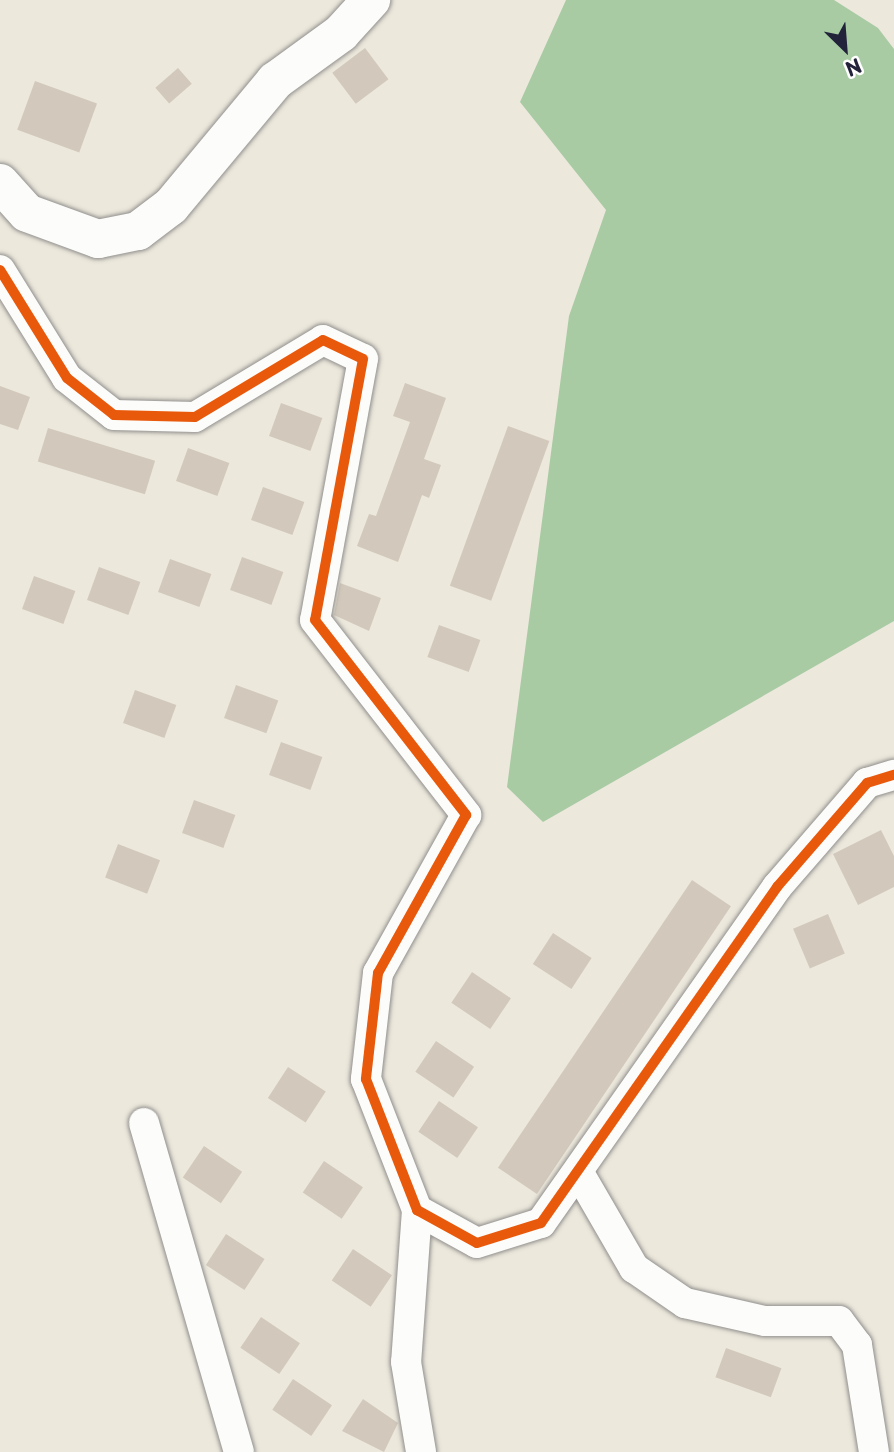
<!DOCTYPE html>
<html>
<head>
<meta charset="utf-8">
<style>
  body { margin:0 }
  #map { position:relative; width:894px; height:1452px; overflow:hidden; background:#ece8dc; font-family:"Playpen Sans",sans-serif }
  div>[style] { position:absolute }
  .forest>* { inset:0; background:#a8cba4 }
  .building>* { inset:0; background:#d2c9bc; transform-origin:0 0 }
  .roads { filter:drop-shadow(0 0 2px #918f8d) drop-shadow(0 0 2px #918f8d) }
  .street>* { height:30px; margin:-15px; padding:0 15px; transform-origin:15px; border-radius:15px; background:#fcfcfa }
  .secondary>* { height:38px; margin:-19px; padding:0 19px; transform-origin:19px; border-radius:19px; background:#fcfcfa }
  .cycleway>* { height:10px; margin:-5px; padding:0 5px; transform-origin:5px; border-radius:5px; background:#e8590c }
  span { translate:-50% -50%; white-space:nowrap; text-align:center; line-height:1.15; -webkit-text-stroke:6px #fff; paint-order:stroke }
  .north { position:absolute; left:810px; top:14px; width:70px; height:70px; -webkit-text-stroke:5px #fff; paint-order:stroke; rotate:155deg; font-size:19px; font-weight:700; line-height:28px; text-align:center; color:#22223b }
  .north::after { content:''; display:block; margin:auto; width:24px; height:32px; background:#22223b; clip-path:polygon(50% 0,100% 100%,50% 72%,0 100%) }
</style>
</head>
<body>
<div id="map">
  <div class="forest">
    <div style="clip-path:polygon(566px 0,834px 0,878px 28px,894px 49px,894px 621px,543px 822px,507px 787px,569px 316px,606px 210px,520px 102px)"></div>
  </div>
  <div class="building">
    <div style="left:365px;top:48px;width:39px;height:41px;rotate:53deg"></div>
    <div style="left:178px;top:68px;width:21px;height:30px;rotate:49deg"></div>
    <div style="left:35px;top:81px;width:66px;height:52px;rotate:20deg"></div>
    <div style="clip-path:polygon(405px 383px,446px 398px,424px 459px,441px 465px,429px 498px,422px 495px,398px 562px,357px 546px,369px 514px,376px 516px,410px 422px,393px 416px)"></div>
    <div style="clip-path:polygon(0 386px,30px 397px,18px 430px,0 424px)"></div>
    <div style="left:281px;top:403px;width:44px;height:35px;rotate:20deg"></div>
    <div style="left:508px;top:426px;width:44px;height:170px;rotate:20deg"></div>
    <div style="left:48px;top:428px;width:112px;height:35px;rotate:17deg"></div>
    <div style="left:188px;top:448px;width:44px;height:35px;rotate:20deg"></div>
    <div style="left:263px;top:487px;width:44px;height:35px;rotate:20deg"></div>
    <div style="left:242px;top:557px;width:44px;height:35px;rotate:20deg"></div>
    <div style="left:170px;top:559px;width:44px;height:35px;rotate:20deg"></div>
    <div style="left:99px;top:567px;width:44px;height:35px;rotate:20deg"></div>
    <div style="left:34px;top:576px;width:44px;height:35px;rotate:20deg"></div>
    <div style="clip-path:polygon(340px 583px,381px 598px,369px 631px,334px 615px)"></div>
    <div style="left:439px;top:625px;width:44px;height:34px;rotate:20deg"></div>
    <div style="left:236px;top:685px;width:45px;height:35px;rotate:20deg"></div>
    <div style="left:135px;top:690px;width:44px;height:35px;rotate:20deg"></div>
    <div style="left:281px;top:742px;width:44px;height:35px;rotate:20deg"></div>
    <div style="left:194px;top:800px;width:44px;height:35px;rotate:20deg"></div>
    <div style="clip-path:polygon(881px 830px,894px 856px,894px 887px,858px 905px,833px 854px)"></div>
    <div style="left:118px;top:844px;width:45px;height:36px;rotate:21deg"></div>
    <div style="left:692px;top:880px;width:47px;height:347px;rotate:34deg"></div>
    <div style="left:828px;top:914px;width:43px;height:38px;rotate:67deg"></div>
    <div style="left:553px;top:933px;width:46px;height:37px;rotate:33deg"></div>
    <div style="left:472px;top:972px;width:47px;height:37px;rotate:34deg"></div>
    <div style="left:436px;top:1041px;width:46px;height:37px;rotate:34deg"></div>
    <div style="left:288px;top:1067px;width:45px;height:37px;rotate:33deg"></div>
    <div style="left:439px;top:1101px;width:47px;height:37px;rotate:34deg"></div>
    <div style="left:204px;top:1146px;width:46px;height:38px;rotate:34deg"></div>
    <div style="left:324px;top:1161px;width:47px;height:38px;rotate:34deg"></div>
    <div style="left:226px;top:1234px;width:46px;height:37px;rotate:33deg"></div>
    <div style="left:353px;top:1249px;width:47px;height:38px;rotate:34deg"></div>
    <div style="left:261px;top:1317px;width:47px;height:37px;rotate:34deg"></div>
    <div style="left:726px;top:1348px;width:59px;height:31px;rotate:20deg"></div>
    <div style="left:293px;top:1379px;width:47px;height:37px;rotate:34deg"></div>
    <div style="clip-path:polygon(363px 1399px,398px 1423px,384px 1452px,342px 1431px)"></div>
  </div>
  <div class="roads">
    <div class="street">
      <div style="left:0;top:270px;width:127px;rotate:58.2deg"></div>
      <div style="left:67px;top:378px;width:60px;rotate:38.2deg"></div>
      <div style="left:114px;top:415px;width:81px;rotate:1.4deg"></div>
      <div style="left:195px;top:417px;width:149px;rotate:-31deg"></div>
      <div style="left:323px;top:340px;width:44px;rotate:25.4deg"></div>
      <div style="left:363px;top:359px;width:265px;rotate:100.4deg"></div>
      <div style="left:315px;top:620px;width:247px;rotate:52.2deg"></div>
      <div style="left:466px;top:815px;width:181px;rotate:119.1deg"></div>
      <div style="left:378px;top:973px;width:107px;rotate:96.5deg"></div>
      <div style="left:366px;top:1079px;width:141px;rotate:68.7deg"></div>
      <div style="left:417px;top:1210px;width:68px;rotate:28.8deg"></div>
      <div style="left:477px;top:1243px;width:67px;rotate:-17.4deg"></div>
      <div style="left:541px;top:1223px;width:411px;rotate:-54.9deg"></div>
      <div style="left:777px;top:887px;width:138px;rotate:-49.1deg"></div>
      <div style="left:867px;top:783px;width:28px;rotate:-17deg"></div>
      <div style="left:144px;top:1123px;width:342px;rotate:73.9deg"></div>
      <div style="left:579px;top:1173px;width:110px;rotate:59.9deg"></div>
      <div style="left:634px;top:1268px;width:62px;rotate:34.5deg"></div>
      <div style="left:685px;top:1303px;width:82px;rotate:12.7deg"></div>
      <div style="left:765px;top:1321px;width:74px"></div>
      <div style="left:839px;top:1321px;width:30px;rotate:53deg"></div>
      <div style="left:857px;top:1345px;width:108px;rotate:81deg"></div>
      <div style="left:417px;top:1210px;width:152px;rotate:94.1deg"></div>
      <div style="left:406px;top:1362px;width:91px;rotate:80.5deg"></div>
    </div>
    <div class="secondary">
      <div style="left:0;top:183px;width:40px;rotate:48deg"></div>
      <div style="left:27px;top:213px;width:76px;rotate:20.1deg"></div>
      <div style="left:98px;top:239px;width:41px;rotate:-11.3deg"></div>
      <div style="left:138px;top:231px;width:41px;rotate:-37.1deg"></div>
      <div style="left:171px;top:206px;width:163px;rotate:-50.2deg"></div>
      <div style="left:275px;top:81px;width:82px;rotate:-36deg"></div>
      <div style="left:341px;top:33px;width:45px;rotate:-47.7deg"></div>
    </div>
  </div>
  <div class="cycleway">
    <div style="left:0;top:270px;width:127px;rotate:58.2deg"></div>
    <div style="left:67px;top:378px;width:60px;rotate:38.2deg"></div>
    <div style="left:114px;top:415px;width:81px;rotate:1.4deg"></div>
    <div style="left:195px;top:417px;width:149px;rotate:-31deg"></div>
    <div style="left:323px;top:340px;width:44px;rotate:25.4deg"></div>
    <div style="left:363px;top:359px;width:265px;rotate:100.4deg"></div>
    <div style="left:315px;top:620px;width:247px;rotate:52.2deg"></div>
    <div style="left:466px;top:815px;width:181px;rotate:119.1deg"></div>
    <div style="left:378px;top:973px;width:107px;rotate:96.5deg"></div>
    <div style="left:366px;top:1079px;width:141px;rotate:68.7deg"></div>
    <div style="left:417px;top:1210px;width:68px;rotate:28.8deg"></div>
    <div style="left:477px;top:1243px;width:67px;rotate:-17.4deg"></div>
    <div style="left:541px;top:1223px;width:411px;rotate:-54.9deg"></div>
    <div style="left:777px;top:887px;width:138px;rotate:-49.1deg"></div>
    <div style="left:867px;top:783px;width:28px;rotate:-17deg"></div>
  </div>
  <div class="north">N</div>
</div>
</body>
</html>
